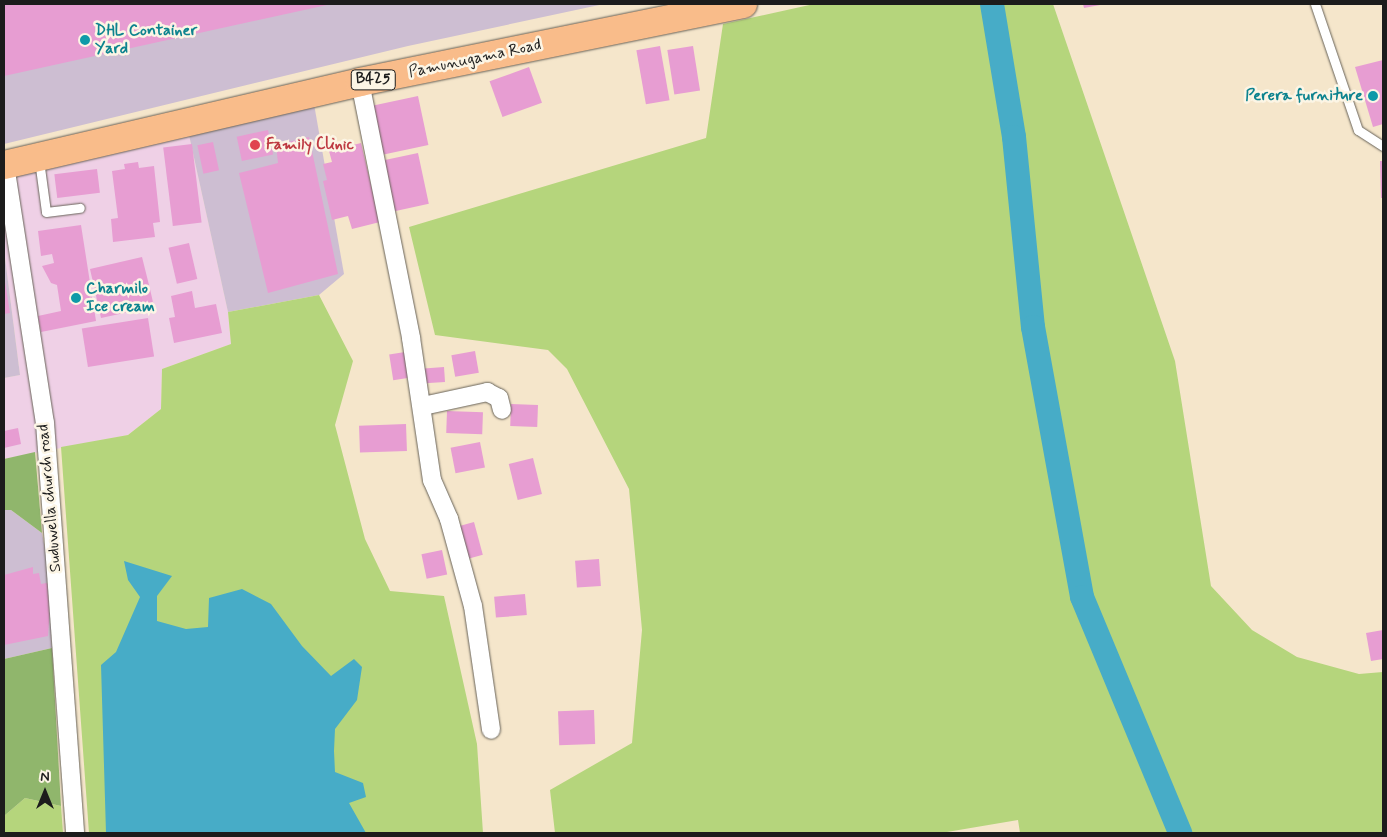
<!DOCTYPE html>
<html>
<head>
<meta charset="utf-8">
<style>
  body { margin:0 }
  #map { position:relative; width:1387px; height:837px; overflow:hidden; background:#f5e6cb; font-family:Mynerve,sans-serif }
  div>[style] { position:absolute }
  .built>* { inset:0; background:#efd0e6 }
  .industrial>* { inset:0; background:#cdbed2 }
  .green>* { inset:0; background:#b5d57c }
  .forest>* { inset:0; background:#90b66c }
  .water>* { inset:0; background:#47acc7 }
  .canal>* { height:24px; margin:-12px; padding:0 12px; transform-origin:12px; border-radius:12px; background:#47acc7 }
  .building>* { inset:0; background:#e79dd2; transform-origin:0 0 }
  .roads { filter:drop-shadow(0 0 1px #686359) drop-shadow(0 0 1px #686359) }
  .service>* { height:9px; margin:-4.5px; padding:0 4.5px; transform-origin:4.5px; border-radius:4.5px; background:#fff }
  .minor>* { height:18px; margin:-9px; padding:0 9px; transform-origin:9px; border-radius:9px; background:#fff }
  .primary>* { height:28px; margin:-14px; padding:0 14px; transform-origin:14px; border-radius:14px; background:#f9bc8a }
  .dots>* { width:14px; height:14px; translate:-50% -50%; box-sizing:border-box; border:2px solid #fcf5e5; border-radius:50% }
  span { translate:-50% -50%; white-space:nowrap; text-align:center; line-height:1.15; -webkit-text-stroke:5px #fcf5e5; paint-order:stroke }
  .shield-label span { padding:1px 4px; background:#fcf5e5; border:1px solid; border-radius:4px; -webkit-text-stroke-width:0 }
  .shield-label { font-size:15px; color:#1c1c1c; font-weight:700 }
  .culture-label { font-size:16px; color:#0d838f; font-weight:700 }
  .left { translate:0 -50%; text-align:left }
  .right { translate:-100% -50%; text-align:right }
  .street-label { font-size:16px; color:#1c1c1c }
  .health-label { font-size:16px; color:#be3a42; font-weight:700 }
  .frame { position:absolute; inset:0; border:5px solid #1c1c1c; pointer-events:none }
  .north { position:absolute; left:20px; top:767px; width:50px; height:50px; -webkit-text-stroke:4px #fcf5e5; paint-order:stroke; rotate:0deg; font-size:14px; font-weight:700; line-height:20px; text-align:center; color:#1c1c1c }
  .north::after { content:''; display:block; margin:auto; width:18px; height:22px; background:#1c1c1c; clip-path:polygon(50% 0,100% 100%,50% 72%,0 100%) }
</style>
</head>
<body>
<div id="map">
  <div class="built">
    <div style="clip-path:polygon(189px 135px,228px 312px,231px 344px,162px 369px,161px 409px,128px 435px,4px 459px,4px 378px,20px 375px,4px 250px,4px 178px)"></div>
  </div>
  <div class="industrial">
    <div style="clip-path:polygon(4px 4px,604px 4px,408px 46px,4px 144px)"></div>
    <div style="clip-path:polygon(314px 104px,344px 274px,319px 295px,228px 312px,189px 135px)"></div>
    <div style="clip-path:polygon(4px 250px,20px 375px,4px 378px)"></div>
    <div style="clip-path:polygon(4px 510px,11px 510px,42px 533px,48px 564px,52px 648px,4px 659px)"></div>
  </div>
  <div class="green">
    <div style="clip-path:polygon(814px 4px,1053px 4px,1175px 361px,1211px 586px,1252px 630px,1297px 657px,1359px 674px,1383px 672px,1383px 833px,1020px 833px,1018px 820px,941px 833px,555px 833px,550px 790px,632px 743px,642px 630px,629px 489px,567px 369px,548px 350px,435px 335px,409px 227px,706px 138px,723px 24px)"></div>
    <div style="clip-path:polygon(319px 295px,353px 361px,335px 425px,365px 539px,390px 591px,444px 596px,477px 744px,483px 833px,89px 833px,61px 447px,128px 435px,161px 409px,162px 369px,231px 344px,228px 312px)"></div>
    <div style="clip-path:polygon(25px 798px,61px 806px,63px 833px,4px 833px,4px 816px)"></div>
  </div>
  <div class="forest">
    <div style="clip-path:polygon(35px 452px,42px 533px,11px 510px,4px 510px,4px 459px)"></div>
    <div style="clip-path:polygon(52px 648px,61px 806px,25px 798px,4px 816px,4px 659px)"></div>
  </div>
  <div class="water">
    <div style="clip-path:polygon(124px 561px,172px 576px,157px 596px,157px 621px,186px 629px,208px 627px,209px 598px,242px 589px,271px 604px,302px 646px,331px 676px,354px 659px,362px 667px,357px 700px,335px 729px,334px 751px,335px 772px,363px 783px,366px 797px,349px 803px,366px 833px,106px 833px,101px 665px,116px 652px,140px 597px,128px 580px)"></div>
  </div>
  <div class="canal">
    <div style="left:992px;top:4px;width:135px;rotate:80.6deg"></div>
    <div style="left:1014px;top:137px;width:191px;rotate:84.3deg"></div>
    <div style="left:1033px;top:327px;width:274px;rotate:79.7deg"></div>
    <div style="left:1082px;top:597px;width:256px;rotate:67.4deg"></div>
  </div>
  <div class="building">
    <div style="clip-path:polygon(4px 4px,327px 4px,327px 5px,4px 76px)"></div>
    <div style="clip-path:polygon(1083px 4px,1100px 4px,1100px 5px,1084px 8px)"></div>
    <div style="left:660px;top:46px;width:55px;height:24px;rotate:80deg"></div>
    <div style="left:693px;top:46px;width:45px;height:26px;rotate:81deg"></div>
    <div style="clip-path:polygon(1383px 60px,1383px 124px,1373px 127px,1355px 67px)"></div>
    <div style="left:529px;top:67px;width:38px;height:42px;rotate:70deg"></div>
    <div style="left:418px;top:96px;width:50px;height:48px;rotate:78deg"></div>
    <div style="left:268px;top:130px;width:25px;height:32px;rotate:78deg"></div>
    <div style="clip-path:polygon(309px 137px,338px 274px,268px 293px,239px 173px,278px 163px,276px 145px)"></div>
    <div style="left:213px;top:142px;width:29px;height:16px;rotate:78deg"></div>
    <div style="clip-path:polygon(361px 143px,380px 222px,352px 229px,348px 216px,332px 220px,323px 181px,327px 180px,323px 164px,332px 162px,329px 151px)"></div>
    <div style="left:192px;top:144px;width:79px;height:29px;rotate:83deg"></div>
    <div style="left:418px;top:153px;width:52px;height:35px;rotate:78deg"></div>
    <div style="clip-path:polygon(1380px 161px,1383px 161px,1383px 198px,1381px 198px)"></div>
    <div style="clip-path:polygon(138px 162px,139px 168px,154px 166px,160px 222px,153px 223px,155px 237px,113px 242px,111px 219px,118px 218px,112px 171px,125px 169px,124px 164px)"></div>
    <div style="left:97px;top:169px;width:24px;height:43px;rotate:83deg"></div>
    <div style="clip-path:polygon(81px 225px,96px 321px,41px 332px,38px 316px,61px 311px,57px 285px,51px 283px,42px 266px,54px 263px,52px 254px,41px 256px,38px 231px)"></div>
    <div style="left:189px;top:243px;width:37px;height:21px;rotate:77deg"></div>
    <div style="clip-path:polygon(142px 257px,149px 285px,138px 287px,139px 291px,150px 289px,155px 311px,139px 314px,138px 310px,101px 318px,90px 269px)"></div>
    <div style="clip-path:polygon(4px 275px,10px 313px,4px 314px)"></div>
    <div style="clip-path:polygon(192px 291px,195px 308px,216px 304px,222px 333px,174px 343px,169px 318px,175px 317px,171px 296px)"></div>
    <div style="left:148px;top:318px;width:39px;height:67px;rotate:81deg"></div>
    <div style="left:475px;top:351px;width:22px;height:24px;rotate:80deg"></div>
    <div style="left:405px;top:352px;width:26px;height:16px;rotate:81deg"></div>
    <div style="left:444px;top:367px;width:15px;height:20px;rotate:86deg"></div>
    <div style="left:511px;top:404px;width:27px;height:22px;rotate:2deg"></div>
    <div style="left:447px;top:411px;width:36px;height:22px;rotate:2deg"></div>
    <div style="left:406px;top:424px;width:27px;height:47px;rotate:88deg"></div>
    <div style="clip-path:polygon(18px 428px,21px 444px,4px 448px,4px 431px)"></div>
    <div style="left:480px;top:442px;width:26px;height:30px;rotate:79deg"></div>
    <div style="left:533px;top:458px;width:37px;height:25px;rotate:76deg"></div>
    <div style="left:474px;top:522px;width:34px;height:16px;rotate:75deg"></div>
    <div style="left:442px;top:550px;width:25px;height:21px;rotate:78deg"></div>
    <div style="left:599px;top:559px;width:27px;height:24px;rotate:86deg"></div>
    <div style="clip-path:polygon(33px 567px,33px 574px,39px 573px,41px 584px,52px 582px,48px 636px,4px 645px,4px 575px)"></div>
    <div style="left:525px;top:594px;width:21px;height:31px;rotate:85deg"></div>
    <div style="clip-path:polygon(1383px 630px,1383px 659px,1371px 661px,1366px 633px)"></div>
    <div style="left:594px;top:710px;width:34px;height:36px;rotate:88deg"></div>
  </div>
  <div class="roads">
    <div class="service">
      <div style="left:1315px;top:4px;width:133px;rotate:71.2deg"></div>
      <div style="left:1358px;top:130px;width:30px;rotate:33deg"></div>
      <div style="left:39px;top:160px;width:52px;rotate:82.3deg"></div>
      <div style="left:46px;top:212px;width:34px;rotate:-7deg"></div>
    </div>
    <div class="minor">
      <div style="left:360px;top:82px;width:261px;rotate:78.7deg"></div>
      <div style="left:411px;top:338px;width:144px;rotate:81.6deg"></div>
      <div style="left:432px;top:480px;width:43px;rotate:66.4deg"></div>
      <div style="left:449px;top:519px;width:90px;rotate:74.6deg"></div>
      <div style="left:473px;top:606px;width:125px;rotate:81.7deg"></div>
      <div style="left:5px;top:165px;width:261px;rotate:81.2deg"></div>
      <div style="left:45px;top:423px;width:411px;rotate:85.8deg"></div>
      <div style="left:423px;top:406px;width:66px;rotate:-12.3deg"></div>
      <div style="left:487px;top:392px;width:13px;rotate:27deg"></div>
      <div style="left:499px;top:398px;width:12px;rotate:76deg"></div>
    </div>
    <div class="primary">
      <div style="left:4px;top:165px;width:366px;rotate:-13.1deg"></div>
      <div style="left:360px;top:82px;width:391px;rotate:-11.5deg"></div>
    </div>
  </div>
  <div class="dots">
    <div style="left:85px;top:40px;background:#0f9aa8"></div>
    <div style="left:1373px;top:96px;background:#0f9aa8"></div>
    <div style="left:255px;top:145px;background:#e0444e"></div>
    <div style="left:76px;top:298px;background:#0f9aa8"></div>
  </div>
  <div class="shield-label">
    <span style="left:373px;top:80px">B425</span>
  </div>
  <div class="culture-label">
    <span class="left" style="left:95px;top:40px">DHL Container<br>Yard</span>
    <span class="right" style="left:1363px;top:96px">Perera furniture</span>
    <span class="left" style="left:86px;top:298px">Charmilo<br>Ice cream</span>
  </div>
  <div class="street-label">
    <span style="left:475px;top:59px;rotate:-12deg">Pamunugama Road</span>
    <span style="left:50px;top:498px;rotate:-95deg">Suduwella church road</span>
  </div>
  <div class="health-label">
    <span class="left" style="left:266px;top:145px">Family Clinic</span>
  </div>
  <div class="frame"></div>
  <div class="north">N</div>
</div>
</body>
</html>
